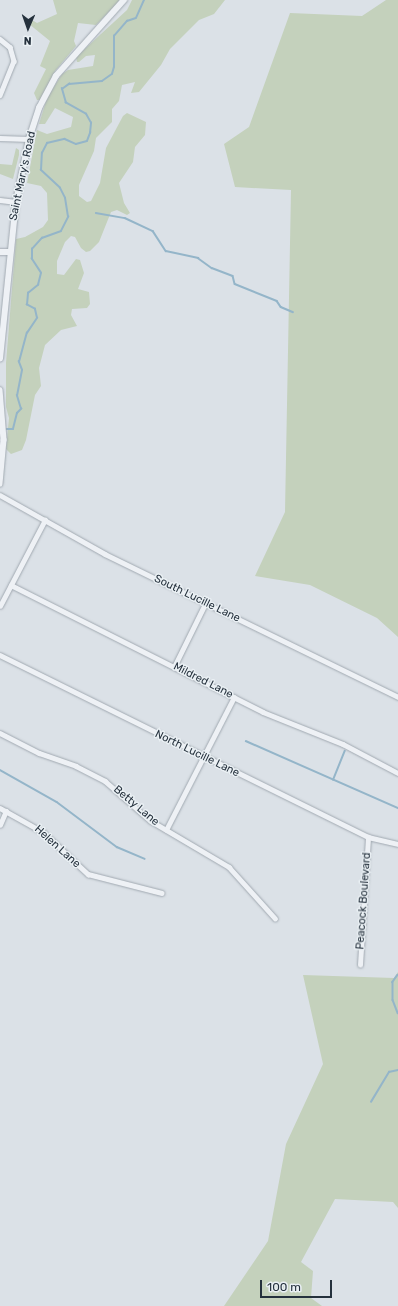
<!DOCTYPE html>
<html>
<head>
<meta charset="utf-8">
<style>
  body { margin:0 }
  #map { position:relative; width:398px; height:1306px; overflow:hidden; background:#dbe1e7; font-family:Rubik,sans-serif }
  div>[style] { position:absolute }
  .green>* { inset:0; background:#c4d1bc }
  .stream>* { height:1.5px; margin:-0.75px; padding:0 0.75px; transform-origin:0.75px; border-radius:0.75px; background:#94b5c9 }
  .roads { filter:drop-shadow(0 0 1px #a1a9b1) drop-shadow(0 0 1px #a1a9b1) }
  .minor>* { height:4.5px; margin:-2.25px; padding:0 2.25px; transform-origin:2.25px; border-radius:2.25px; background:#eef1f5 }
  .tertiary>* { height:5.5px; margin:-2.75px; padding:0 2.75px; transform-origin:2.75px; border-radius:2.75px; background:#eef1f5 }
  span { translate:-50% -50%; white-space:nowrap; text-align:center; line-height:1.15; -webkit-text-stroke:3px #eaf0f4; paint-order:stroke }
  .street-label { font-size:11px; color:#25313d }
  .north { position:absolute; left:8px; top:8px; width:40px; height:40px; -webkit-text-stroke:3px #eaf0f4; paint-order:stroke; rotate:182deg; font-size:11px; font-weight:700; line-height:16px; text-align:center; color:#25313d }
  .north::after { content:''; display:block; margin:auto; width:14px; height:18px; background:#25313d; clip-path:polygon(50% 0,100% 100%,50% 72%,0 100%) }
  .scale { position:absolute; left:260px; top:1280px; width:72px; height:18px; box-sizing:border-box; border:2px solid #25313d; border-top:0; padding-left:5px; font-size:12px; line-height:14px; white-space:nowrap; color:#25313d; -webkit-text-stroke:3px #eaf0f4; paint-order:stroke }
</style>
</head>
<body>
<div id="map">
  <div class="green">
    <div style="clip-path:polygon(53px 0,121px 0,96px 25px,78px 23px,74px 41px,76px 46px,55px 71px,40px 100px,37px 100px,34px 93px,46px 69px,40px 66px,50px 41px,29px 24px,32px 20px,37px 23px,57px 14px)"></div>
    <div style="clip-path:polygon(132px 0,225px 0,214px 14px,199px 20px,170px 49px,161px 65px,139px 92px,131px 93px,135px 82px,122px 85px,119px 101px,112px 109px,112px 122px,96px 138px,94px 151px,79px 185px,79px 196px,87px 202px,91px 201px,100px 183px,106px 148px,123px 116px,127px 113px,146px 122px,145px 135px,135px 147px,133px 162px,119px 183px,124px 203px,130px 213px,127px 215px,117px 210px,111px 212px,99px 242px,90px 251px,86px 252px,81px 248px,75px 237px,71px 236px,65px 242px,57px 261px,57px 274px,64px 275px,76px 259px,80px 260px,84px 273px,78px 289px,89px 292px,90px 304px,87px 308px,72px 309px,71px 315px,77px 326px,61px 330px,45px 345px,39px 368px,41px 386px,35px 395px,26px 440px,22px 450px,11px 454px,6px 449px,9px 418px,6px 407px,6px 363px,16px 239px,25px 237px,43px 227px,48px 220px,47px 193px,41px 186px,27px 183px,37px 130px,47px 134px,71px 127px,73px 117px,55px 108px,45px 124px,39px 124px,47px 98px,62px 74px,68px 70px,93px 66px,95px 55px,86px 56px,79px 62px,77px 62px,76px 57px,127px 10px)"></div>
    <div style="clip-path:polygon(386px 0,398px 0,398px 637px,377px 618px,310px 585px,255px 576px,285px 512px,291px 190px,235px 187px,224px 144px,249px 127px,290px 13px,362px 16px)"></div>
    <div style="clip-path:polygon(16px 148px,19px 150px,19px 155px,13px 179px,0 174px,0 164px,12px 165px)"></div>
    <div style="clip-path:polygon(398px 972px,398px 1208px,393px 1202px,335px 1199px,301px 1262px,313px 1271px,311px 1298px,322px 1306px,224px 1306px,268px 1241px,286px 1144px,323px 1064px,303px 975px,394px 978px)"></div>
  </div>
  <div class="stream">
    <div style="left:96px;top:213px;width:29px;rotate:10deg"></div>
    <div style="left:125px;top:218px;width:31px;rotate:25deg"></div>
    <div style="left:153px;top:231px;width:24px;rotate:57deg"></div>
    <div style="left:166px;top:251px;width:33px;rotate:12deg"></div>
    <div style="left:198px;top:258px;width:17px;rotate:36deg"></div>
    <div style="left:212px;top:268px;width:22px;rotate:21deg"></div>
    <div style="left:233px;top:276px;width:8px;rotate:76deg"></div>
    <div style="left:235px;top:284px;width:45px;rotate:22deg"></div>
    <div style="left:277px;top:301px;width:7px;rotate:56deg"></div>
    <div style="left:281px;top:307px;width:13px;rotate:23deg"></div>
    <div style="left:4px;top:429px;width:9px"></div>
    <div style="left:13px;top:429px;width:16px;rotate:-76deg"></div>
    <div style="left:17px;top:413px;width:6px;rotate:-45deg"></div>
    <div style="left:21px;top:409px;width:14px;rotate:-107deg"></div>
    <div style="left:17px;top:396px;width:26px;rotate:-79deg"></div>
    <div style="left:22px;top:370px;width:9px;rotate:-111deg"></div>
    <div style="left:19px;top:362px;width:30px;rotate:-75deg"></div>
    <div style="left:27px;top:333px;width:18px;rotate:-56deg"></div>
    <div style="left:37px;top:318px;width:9px;rotate:-103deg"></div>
    <div style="left:35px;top:309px;width:9px;rotate:-153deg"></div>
    <div style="left:27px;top:305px;width:12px;rotate:-85deg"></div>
    <div style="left:28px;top:293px;width:13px;rotate:-39deg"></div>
    <div style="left:38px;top:285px;width:12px;rotate:-76deg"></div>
    <div style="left:41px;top:273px;width:17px;rotate:-123deg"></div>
    <div style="left:32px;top:259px;width:10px;rotate:-90deg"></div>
    <div style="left:32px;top:249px;width:15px;rotate:-48deg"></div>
    <div style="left:42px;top:238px;width:20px;rotate:-20deg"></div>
    <div style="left:61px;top:231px;width:16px;rotate:-63deg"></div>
    <div style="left:68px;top:217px;width:19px;rotate:-99deg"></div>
    <div style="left:65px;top:198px;width:11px;rotate:-117deg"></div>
    <div style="left:60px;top:188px;width:26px;rotate:-137deg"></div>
    <div style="left:41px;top:170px;width:17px;rotate:-87deg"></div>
    <div style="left:42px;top:153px;width:11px;rotate:-63deg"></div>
    <div style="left:47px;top:143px;width:18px;rotate:-13deg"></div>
    <div style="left:65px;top:139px;width:12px;rotate:24deg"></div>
    <div style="left:76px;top:144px;width:11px;rotate:-15deg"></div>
    <div style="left:87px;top:141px;width:9px;rotate:-69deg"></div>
    <div style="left:90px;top:133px;width:10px;rotate:-84deg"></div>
    <div style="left:91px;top:123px;width:10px;rotate:-119deg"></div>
    <div style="left:86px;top:114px;width:23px;rotate:-151deg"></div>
    <div style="left:66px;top:103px;width:15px;rotate:-106deg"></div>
    <div style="left:62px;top:89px;width:9px;rotate:-36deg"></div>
    <div style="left:69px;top:84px;width:33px;rotate:-5deg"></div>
    <div style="left:102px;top:81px;width:12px;rotate:-35deg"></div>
    <div style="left:112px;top:74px;width:7px;rotate:-74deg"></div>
    <div style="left:114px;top:67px;width:31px;rotate:-90deg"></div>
    <div style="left:114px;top:36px;width:20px;rotate:-49deg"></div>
    <div style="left:127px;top:21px;width:9px;rotate:-18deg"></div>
    <div style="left:136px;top:18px;width:20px;rotate:-66deg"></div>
    <div style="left:246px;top:741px;width:166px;rotate:23.8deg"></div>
    <div style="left:0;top:770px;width:65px;rotate:29.3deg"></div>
    <div style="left:57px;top:802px;width:75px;rotate:36.9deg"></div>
    <div style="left:117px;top:847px;width:30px;rotate:23deg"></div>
    <div style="left:333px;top:780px;width:31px;rotate:-68deg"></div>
    <div style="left:398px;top:975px;width:9px;rotate:126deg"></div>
    <div style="left:393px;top:982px;width:18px;rotate:90deg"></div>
    <div style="left:393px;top:1000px;width:14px;rotate:69deg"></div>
    <div style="left:371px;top:1102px;width:35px;rotate:-59deg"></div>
    <div style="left:389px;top:1072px;width:9px;rotate:-13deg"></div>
  </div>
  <div class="roads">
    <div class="minor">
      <div style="left:0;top:39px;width:13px;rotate:39deg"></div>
      <div style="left:10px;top:47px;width:15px;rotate:74deg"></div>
      <div style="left:14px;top:61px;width:37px;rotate:112deg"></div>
      <div style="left:0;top:138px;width:29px;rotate:2deg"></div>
      <div style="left:0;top:200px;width:16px;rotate:7deg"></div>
      <div style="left:0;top:495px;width:120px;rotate:29.3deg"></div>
      <div style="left:105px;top:554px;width:326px;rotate:26deg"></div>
      <div style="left:11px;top:585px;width:282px;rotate:26.7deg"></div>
      <div style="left:263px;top:712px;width:86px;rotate:21.8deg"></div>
      <div style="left:343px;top:744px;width:62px;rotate:27.8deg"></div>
      <div style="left:0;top:606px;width:97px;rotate:-62.4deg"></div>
      <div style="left:0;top:655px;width:411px;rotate:26.3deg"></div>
      <div style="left:368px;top:837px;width:31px;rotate:13deg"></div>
      <div style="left:174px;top:667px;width:70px;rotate:-63.8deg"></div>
      <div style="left:0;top:733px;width:44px;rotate:27.1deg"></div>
      <div style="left:39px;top:753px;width:39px;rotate:19deg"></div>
      <div style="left:76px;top:766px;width:33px;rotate:27deg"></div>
      <div style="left:105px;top:781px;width:61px;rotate:41deg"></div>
      <div style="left:151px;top:821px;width:91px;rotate:30.5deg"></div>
      <div style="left:229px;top:867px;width:69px;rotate:48deg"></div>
      <div style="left:0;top:808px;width:49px;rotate:29.2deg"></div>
      <div style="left:43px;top:832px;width:62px;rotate:43deg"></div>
      <div style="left:88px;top:874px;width:76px;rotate:14.4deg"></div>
      <div style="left:0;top:825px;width:15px;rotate:-67deg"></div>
      <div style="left:166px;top:830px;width:149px;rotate:-62.9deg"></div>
      <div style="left:360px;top:965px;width:128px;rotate:-86.4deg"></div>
    </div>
    <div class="tertiary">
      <div style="left:0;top:252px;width:9px"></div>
      <div style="left:0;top:359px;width:158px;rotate:-84.2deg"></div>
      <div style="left:16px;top:202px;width:64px;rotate:-78.3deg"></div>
      <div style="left:29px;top:139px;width:33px;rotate:-72deg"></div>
      <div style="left:39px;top:108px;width:36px;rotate:-62deg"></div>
      <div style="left:56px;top:76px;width:102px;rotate:-48.2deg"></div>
      <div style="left:0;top:390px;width:50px;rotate:85.4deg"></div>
      <div style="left:4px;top:440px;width:44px;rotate:95.2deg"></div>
    </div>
  </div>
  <div class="street-label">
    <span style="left:23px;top:176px;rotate:-78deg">Saint Mary's Road</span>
    <span style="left:197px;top:599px;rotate:26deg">South Lucille Lane</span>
    <span style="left:203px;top:681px;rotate:27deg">Mildred Lane</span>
    <span style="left:197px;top:754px;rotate:26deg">North Lucille Lane</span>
    <span style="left:136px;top:806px;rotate:40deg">Betty Lane</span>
    <span style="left:57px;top:847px;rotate:42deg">Helen Lane</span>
    <span style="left:364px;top:901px;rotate:-86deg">Peacock Boulevard</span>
  </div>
  <div class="north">N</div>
  <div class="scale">100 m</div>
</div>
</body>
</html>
